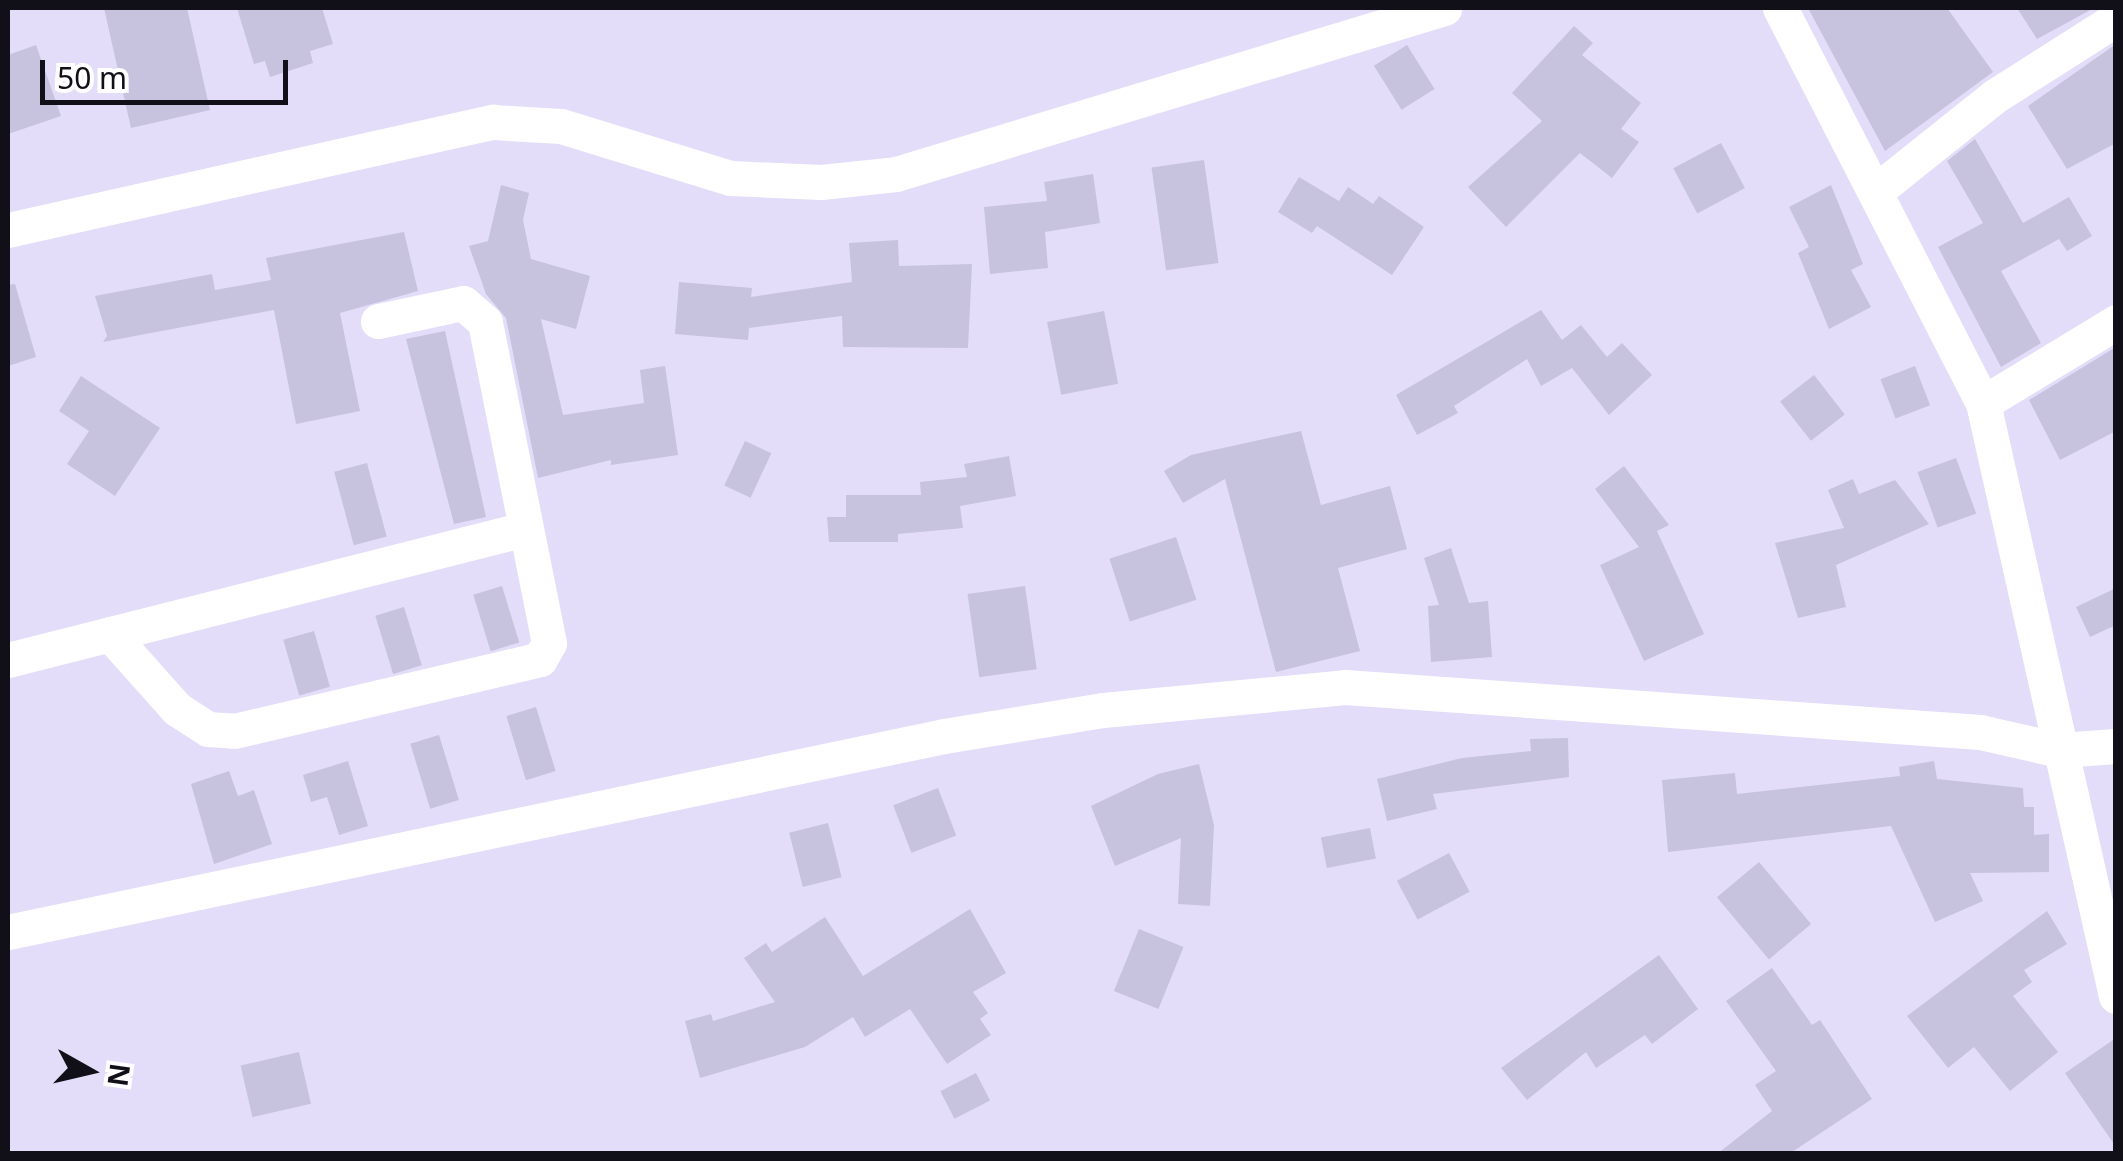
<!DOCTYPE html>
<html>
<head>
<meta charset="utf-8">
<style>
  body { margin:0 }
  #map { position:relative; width:2123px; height:1161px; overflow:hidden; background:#e3ddf9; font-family:"Noto Sans",sans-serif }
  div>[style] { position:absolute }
  .building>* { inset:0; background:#c7c2dd; transform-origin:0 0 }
  .minor>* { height:35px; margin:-17.5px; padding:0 17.5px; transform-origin:17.5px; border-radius:17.5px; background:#fff }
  span { translate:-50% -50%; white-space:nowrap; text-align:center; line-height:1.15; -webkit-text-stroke:8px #fff; paint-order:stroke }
  .frame { position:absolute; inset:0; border:10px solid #110f18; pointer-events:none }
  .north { position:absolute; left:40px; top:1021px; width:100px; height:100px; -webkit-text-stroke:8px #fff; paint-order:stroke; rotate:98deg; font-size:28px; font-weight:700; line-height:40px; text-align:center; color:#110f18 }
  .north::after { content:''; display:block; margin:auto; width:35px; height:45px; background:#110f18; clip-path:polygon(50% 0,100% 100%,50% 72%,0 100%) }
  .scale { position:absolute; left:40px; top:60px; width:248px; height:45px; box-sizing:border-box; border:5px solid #110f18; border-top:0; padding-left:12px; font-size:30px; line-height:35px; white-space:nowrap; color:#110f18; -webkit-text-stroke:8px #fff; paint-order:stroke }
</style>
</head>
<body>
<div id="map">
  <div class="building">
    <div style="clip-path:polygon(104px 8px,187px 8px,210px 110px,131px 128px)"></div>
    <div style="clip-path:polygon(237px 8px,322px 8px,333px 44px,310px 51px,313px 63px,270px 77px,265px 61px,254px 64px)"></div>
    <div style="clip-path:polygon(1808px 8px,1947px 8px,1993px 72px,1885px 151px)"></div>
    <div style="clip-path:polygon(2017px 8px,2094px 8px,2037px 39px)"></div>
    <div style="clip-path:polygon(1574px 26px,1593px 43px,1582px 55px,1641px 103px,1621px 129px,1639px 142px,1612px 178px,1580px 153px,1506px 227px,1468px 187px,1542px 121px,1512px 93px)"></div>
    <div style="clip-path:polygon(2116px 44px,2116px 143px,2067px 169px,2028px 106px)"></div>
    <div style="clip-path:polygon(36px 45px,61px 116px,8px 134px,8px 55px)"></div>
    <div style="left:1407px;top:45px;width:52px;height:39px;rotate:58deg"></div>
    <div style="clip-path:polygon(1975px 139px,2023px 223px,2069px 197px,2092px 236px,2067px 251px,2059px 239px,2001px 271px,2041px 343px,2001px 367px,1938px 247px,1983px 223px,1947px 161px)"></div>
    <div style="left:1721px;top:143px;width:51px;height:54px;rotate:62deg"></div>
    <div style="left:1204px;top:160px;width:104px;height:53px;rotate:82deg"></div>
    <div style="clip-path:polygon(1093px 174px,1100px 223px,1045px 232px,1048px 268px,990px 274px,984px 207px,1047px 201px,1044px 182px)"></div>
    <div style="clip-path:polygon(1299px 177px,1339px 201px,1348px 187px,1373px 204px,1379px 196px,1424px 227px,1392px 275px,1317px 226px,1312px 233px,1278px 212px)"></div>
    <div style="clip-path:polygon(501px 185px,529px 193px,523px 220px,531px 259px,590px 276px,576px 329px,541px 319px,563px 415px,644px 403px,640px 370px,665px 366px,678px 455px,611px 465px,611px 460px,538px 478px,506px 318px,486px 294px,469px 246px,488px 241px)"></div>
    <div style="clip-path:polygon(1831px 185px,1863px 264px,1851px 270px,1871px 307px,1829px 329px,1798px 253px,1809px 247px,1789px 207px)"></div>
    <div style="clip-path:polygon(404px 232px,418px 291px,340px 313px,360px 411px,296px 424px,274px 310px,103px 342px,107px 336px,95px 296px,212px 274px,215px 290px,271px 280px,266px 258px)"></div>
    <div style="clip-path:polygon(898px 240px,899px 266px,972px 264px,968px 348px,843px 347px,842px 316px,749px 328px,748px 340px,675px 334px,679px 282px,752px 288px,751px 297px,852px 282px,849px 243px)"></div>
    <div style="clip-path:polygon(15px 284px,36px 357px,8px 366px,8px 285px)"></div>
    <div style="clip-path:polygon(1541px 310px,1562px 340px,1581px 325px,1607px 357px,1622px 343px,1652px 375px,1609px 415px,1572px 368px,1541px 386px,1527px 359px,1454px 406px,1458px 413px,1417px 435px,1396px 395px)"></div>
    <div style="left:1104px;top:311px;width:74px;height:58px;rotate:79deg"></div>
    <div style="clip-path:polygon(445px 331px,486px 517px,454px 524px,406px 339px)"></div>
    <div style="clip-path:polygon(2116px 347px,2116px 431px,2060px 460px,2029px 400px)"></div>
    <div style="left:1915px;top:366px;width:42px;height:37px;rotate:69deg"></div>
    <div style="left:1814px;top:375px;width:50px;height:43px;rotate:52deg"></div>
    <div style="clip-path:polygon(81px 376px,160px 428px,115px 496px,67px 464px,89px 431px,59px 411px)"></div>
    <div style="clip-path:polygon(1301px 431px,1321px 505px,1390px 486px,1407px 549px,1338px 568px,1360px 651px,1276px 672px,1225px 479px,1183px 503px,1164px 471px,1191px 455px)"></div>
    <div style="left:745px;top:441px;width:29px;height:49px;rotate:25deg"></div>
    <div style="clip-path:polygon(1009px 456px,1016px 496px,960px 506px,963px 528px,898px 534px,898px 542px,829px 542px,827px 517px,846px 517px,846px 495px,921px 495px,920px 482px,967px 477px,964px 464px)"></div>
    <div style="left:1956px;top:458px;width:59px;height:41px;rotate:70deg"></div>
    <div style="left:367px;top:463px;width:76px;height:34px;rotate:75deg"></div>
    <div style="clip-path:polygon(1624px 466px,1669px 525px,1657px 531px,1704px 634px,1644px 661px,1600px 565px,1639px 547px,1595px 489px)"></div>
    <div style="clip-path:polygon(1853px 479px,1859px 494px,1895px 480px,1929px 524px,1836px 565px,1846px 607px,1798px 618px,1775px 543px,1844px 528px,1828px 490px)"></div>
    <div style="left:1176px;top:537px;width:66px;height:70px;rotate:72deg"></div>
    <div style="clip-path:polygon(1451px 548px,1469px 603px,1488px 601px,1492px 657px,1431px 662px,1428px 606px,1439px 605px,1424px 558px)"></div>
    <div style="left:502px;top:586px;width:59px;height:30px;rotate:73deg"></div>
    <div style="left:1025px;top:586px;width:84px;height:58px;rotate:82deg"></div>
    <div style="clip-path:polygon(2116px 588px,2116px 625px,2090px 637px,2076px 607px)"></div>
    <div style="left:404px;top:607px;width:61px;height:30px;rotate:73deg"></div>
    <div style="left:314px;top:631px;width:58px;height:32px;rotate:74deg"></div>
    <div style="left:536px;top:707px;width:67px;height:31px;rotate:73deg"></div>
    <div style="left:439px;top:735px;width:68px;height:30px;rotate:73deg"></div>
    <div style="clip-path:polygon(1568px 738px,1569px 777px,1433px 794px,1437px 809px,1387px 821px,1377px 779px,1462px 758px,1531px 751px,1530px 739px)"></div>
    <div style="clip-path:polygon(348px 761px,368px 826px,339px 835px,327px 797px,311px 802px,303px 775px)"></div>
    <div style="clip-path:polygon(1934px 761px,1937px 779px,2023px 788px,2024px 807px,2034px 807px,2034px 835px,2049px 834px,2049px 872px,1970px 873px,1983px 901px,1935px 922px,1891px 826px,1668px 852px,1662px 780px,1735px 773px,1737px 794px,1900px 776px,1899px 767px)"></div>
    <div style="clip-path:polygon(1199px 764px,1214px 825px,1210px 906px,1178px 904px,1181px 838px,1115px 866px,1091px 806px,1158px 774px)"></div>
    <div style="clip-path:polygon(229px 771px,238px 796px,254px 790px,272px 844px,214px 864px,191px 784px)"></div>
    <div style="left:938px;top:788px;width:51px;height:48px;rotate:69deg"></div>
    <div style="left:828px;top:823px;width:56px;height:40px;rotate:76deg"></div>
    <div style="left:1370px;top:828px;width:31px;height:50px;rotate:79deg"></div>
    <div style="left:1449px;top:853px;width:44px;height:59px;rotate:62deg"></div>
    <div style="left:1759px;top:862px;width:81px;height:55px;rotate:50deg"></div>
    <div style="clip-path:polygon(970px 909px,1006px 973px,973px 992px,988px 1013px,980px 1019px,991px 1035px,947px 1064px,910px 1009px,865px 1037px,853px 1017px,805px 1047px,700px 1078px,685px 1021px,711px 1014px,713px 1021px,775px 1002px,744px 958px,766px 943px,772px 952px,825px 917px,863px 976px)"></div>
    <div style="clip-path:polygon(2047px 911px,2067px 944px,2024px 970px,2032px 982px,2013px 996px,2058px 1052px,2010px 1091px,1974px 1047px,1948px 1068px,1907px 1016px)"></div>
    <div style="left:1139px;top:929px;width:48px;height:67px;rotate:22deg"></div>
    <div style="clip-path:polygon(1659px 955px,1698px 1009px,1652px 1044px,1645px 1035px,1596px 1068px,1586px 1052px,1527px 1100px,1501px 1068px)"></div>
    <div style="clip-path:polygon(1772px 968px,1812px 1025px,1820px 1020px,1872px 1099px,1789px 1154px,1717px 1154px,1772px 1111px,1755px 1085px,1776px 1071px,1726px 1001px)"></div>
    <div style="clip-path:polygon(2116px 1038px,2116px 1147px,2065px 1073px)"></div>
    <div style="left:299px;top:1052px;width:53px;height:60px;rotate:77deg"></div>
    <div style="left:976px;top:1073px;width:31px;height:40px;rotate:63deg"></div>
  </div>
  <div class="minor">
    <div style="left:1780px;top:8px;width:444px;rotate:62.8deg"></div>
    <div style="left:1983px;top:403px;width:608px;rotate:77.36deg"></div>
    <div style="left:1876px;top:191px;width:152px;rotate:-38.6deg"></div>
    <div style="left:1995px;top:96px;width:143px;rotate:-32.5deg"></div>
    <div style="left:8px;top:230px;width:497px;rotate:-12.6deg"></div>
    <div style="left:493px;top:122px;width:68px;rotate:3.4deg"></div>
    <div style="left:561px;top:126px;width:177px;rotate:17.1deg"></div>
    <div style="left:730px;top:178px;width:91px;rotate:2.5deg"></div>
    <div style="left:821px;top:182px;width:75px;rotate:-6.1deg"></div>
    <div style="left:896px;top:174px;width:573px;rotate:-16.85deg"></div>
    <div style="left:1983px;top:403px;width:156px;rotate:-31.3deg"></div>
    <div style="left:110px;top:634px;width:101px;rotate:48.2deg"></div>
    <div style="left:177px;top:709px;width:37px;rotate:33deg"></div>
    <div style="left:208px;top:729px;width:26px;rotate:4deg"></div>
    <div style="left:234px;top:731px;width:314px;rotate:-13.2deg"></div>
    <div style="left:540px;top:659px;width:18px;rotate:-61deg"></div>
    <div style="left:549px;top:643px;width:327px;rotate:-101.3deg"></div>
    <div style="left:485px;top:322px;width:29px;rotate:-139deg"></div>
    <div style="left:463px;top:303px;width:87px;rotate:168deg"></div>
    <div style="left:8px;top:660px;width:533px;rotate:-14.22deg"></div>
    <div style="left:8px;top:932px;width:956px;rotate:-11.83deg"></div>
    <div style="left:944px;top:736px;width:161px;rotate:-9.3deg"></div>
    <div style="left:1103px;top:710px;width:243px;rotate:-5.4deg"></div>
    <div style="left:1345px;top:687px;width:637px;rotate:4.05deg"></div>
    <div style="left:1980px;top:732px;width:81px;rotate:12.8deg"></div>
    <div style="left:2059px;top:750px;width:57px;rotate:-4deg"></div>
  </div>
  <div class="frame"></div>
  <div class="north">N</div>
  <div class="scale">50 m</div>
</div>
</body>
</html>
